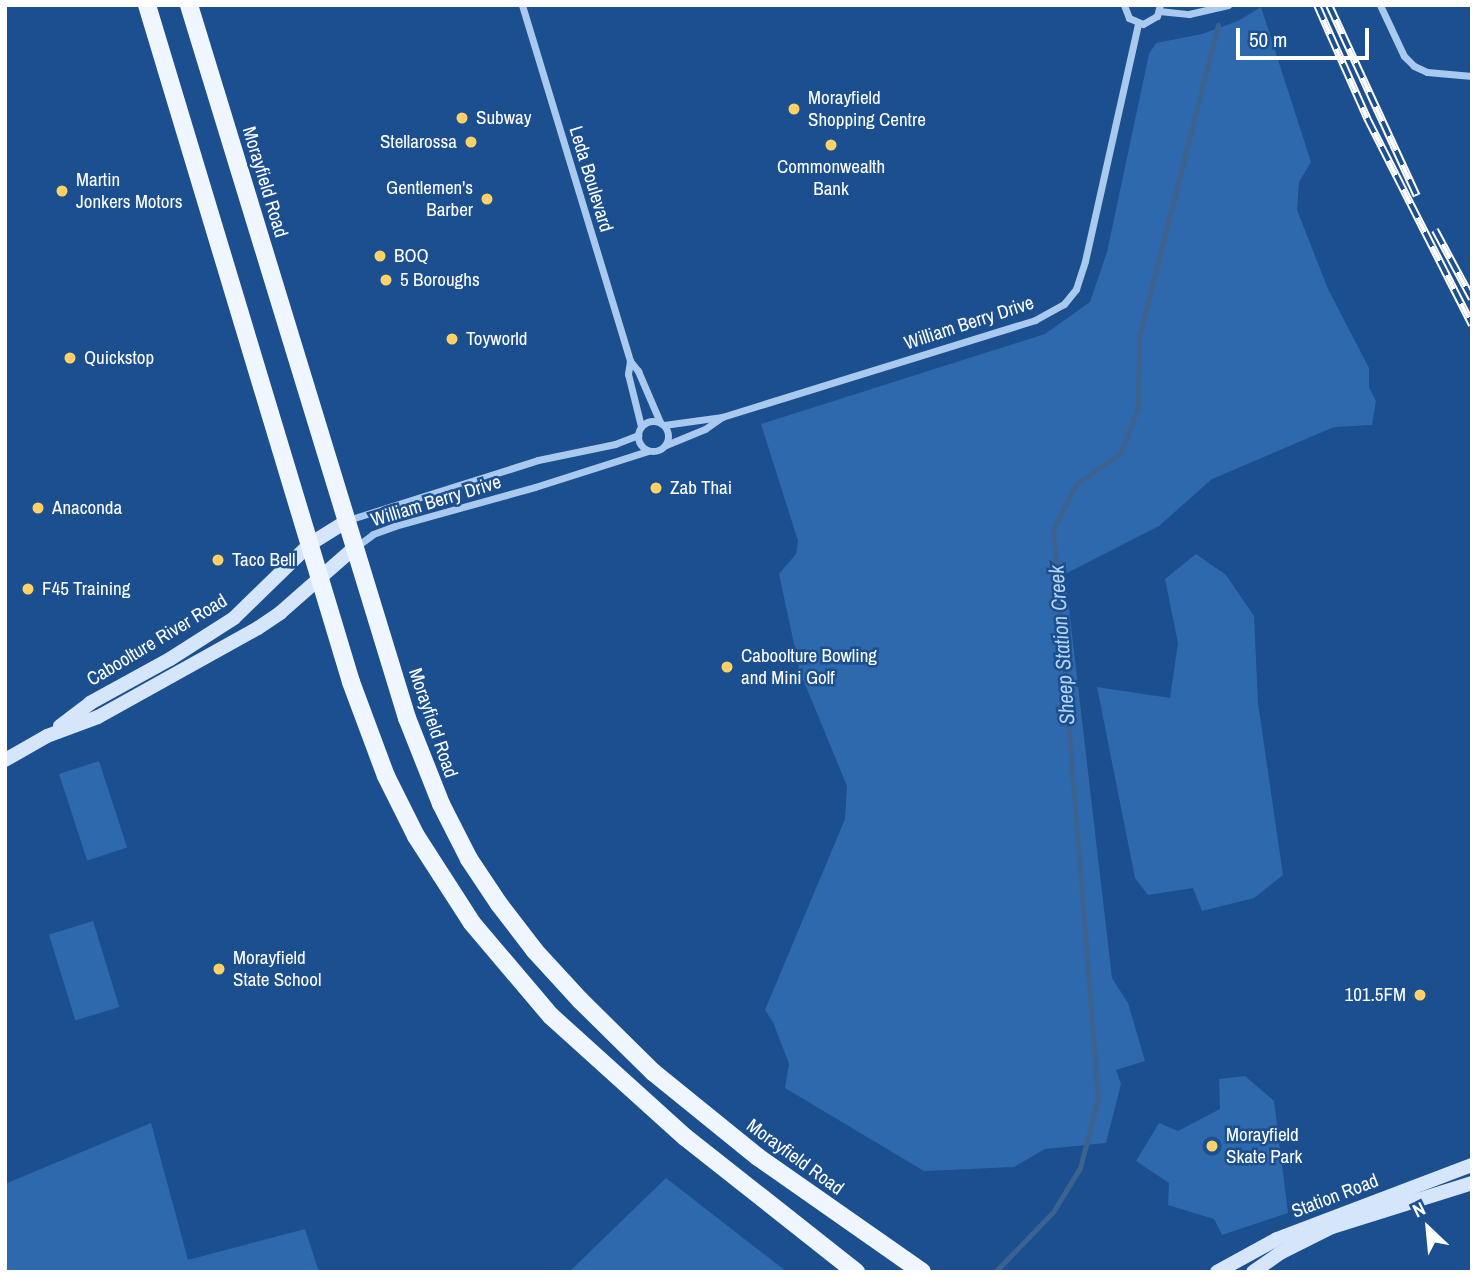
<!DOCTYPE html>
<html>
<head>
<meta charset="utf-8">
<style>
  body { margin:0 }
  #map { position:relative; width:1477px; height:1277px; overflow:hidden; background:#1b4f8f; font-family:"Archivo Narrow",sans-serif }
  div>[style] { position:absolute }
  .green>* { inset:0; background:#2e69ad; transform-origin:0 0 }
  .stream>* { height:5px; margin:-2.5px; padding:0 2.5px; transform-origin:2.5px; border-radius:2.5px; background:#3c6290 }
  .street>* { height:7px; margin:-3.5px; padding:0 3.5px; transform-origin:3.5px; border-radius:3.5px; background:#a9c9ee }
  .street>.ring { margin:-3.5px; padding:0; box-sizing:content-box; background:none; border:7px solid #a9c9ee; border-radius:50% }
  .secondary>* { height:14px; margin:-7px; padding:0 7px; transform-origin:7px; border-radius:7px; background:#d6e6fa }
  .primary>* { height:18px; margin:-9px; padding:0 9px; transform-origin:9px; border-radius:9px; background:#f0f6ff }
  .rail>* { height:8px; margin-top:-4px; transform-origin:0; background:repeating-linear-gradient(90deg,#1b4f8f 0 16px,#fff 0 32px); box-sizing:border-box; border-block:2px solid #fff }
  .dots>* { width:19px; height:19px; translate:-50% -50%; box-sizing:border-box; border:4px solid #1b4f8f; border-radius:50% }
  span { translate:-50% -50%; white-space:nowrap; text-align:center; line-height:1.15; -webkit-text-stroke:5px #1b4f8f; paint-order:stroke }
  .poi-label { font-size:19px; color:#fff }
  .left { translate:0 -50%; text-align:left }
  .right { translate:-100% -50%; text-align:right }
  .street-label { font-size:19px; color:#fff }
  .water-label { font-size:21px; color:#b5d3f5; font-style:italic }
  .frame { position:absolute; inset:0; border:7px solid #fff; pointer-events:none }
  .north { position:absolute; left:1393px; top:1193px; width:70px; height:70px; -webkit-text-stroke:5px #1b4f8f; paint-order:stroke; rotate:334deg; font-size:19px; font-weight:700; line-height:28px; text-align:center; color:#fff }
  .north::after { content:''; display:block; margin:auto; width:24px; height:32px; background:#fff; clip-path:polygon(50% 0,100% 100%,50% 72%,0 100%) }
  .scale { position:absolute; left:1236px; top:28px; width:133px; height:32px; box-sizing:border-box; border:4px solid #fff; border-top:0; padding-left:9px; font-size:21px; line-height:24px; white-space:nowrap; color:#fff; -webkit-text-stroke:5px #1b4f8f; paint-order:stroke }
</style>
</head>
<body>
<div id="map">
  <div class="green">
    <div style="clip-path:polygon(1261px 7px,1311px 162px,1299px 182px,1297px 210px,1328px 289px,1369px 368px,1369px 387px,1376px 401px,1372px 425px,1334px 427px,1212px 479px,1159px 526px,1065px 574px,1112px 978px,1128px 1003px,1145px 1061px,1116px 1070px,1121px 1084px,1106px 1143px,1045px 1149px,1014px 1167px,924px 1171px,785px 1088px,789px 1064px,773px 1022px,765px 1010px,845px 819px,847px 786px,800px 672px,779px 574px,796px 554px,798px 541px,761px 424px,1045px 334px,1090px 302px,1107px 252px,1149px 54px,1156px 43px,1202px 34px,1238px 21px)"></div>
    <div style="clip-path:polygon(1196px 554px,1226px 575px,1254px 616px,1258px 703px,1283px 875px,1254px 898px,1202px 911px,1193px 888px,1148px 895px,1135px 878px,1097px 687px,1170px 698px,1178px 643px,1165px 579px)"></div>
    <div style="left:99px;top:761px;width:91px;height:42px;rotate:72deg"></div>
    <div style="left:93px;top:921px;width:90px;height:46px;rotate:73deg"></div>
    <div style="clip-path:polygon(1245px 1076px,1274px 1101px,1288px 1213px,1222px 1235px,1214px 1219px,1168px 1205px,1169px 1183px,1136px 1161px,1159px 1123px,1178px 1131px,1220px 1109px,1219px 1079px)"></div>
    <div style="clip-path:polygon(151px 1123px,188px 1260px,305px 1229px,319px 1272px,5px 1272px,5px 1184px)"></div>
    <div style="clip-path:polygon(666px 1178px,787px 1272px,569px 1272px)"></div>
  </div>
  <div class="stream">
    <div style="left:995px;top:1272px;width:83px;rotate:-46deg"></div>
    <div style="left:1053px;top:1212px;width:52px;rotate:-58.5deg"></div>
    <div style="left:1080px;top:1168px;width:72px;rotate:-75.6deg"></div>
    <div style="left:1098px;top:1098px;width:570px;rotate:-94.53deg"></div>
    <div style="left:1053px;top:530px;width:51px;rotate:-63.4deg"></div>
    <div style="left:1076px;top:484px;width:53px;rotate:-34.3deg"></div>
    <div style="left:1120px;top:454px;width:50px;rotate:-69deg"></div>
    <div style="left:1138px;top:407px;width:70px;rotate:-89.2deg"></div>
    <div style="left:1139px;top:337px;width:322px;rotate:-75.8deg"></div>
  </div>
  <div class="street">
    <div style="left:522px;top:5px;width:372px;rotate:73.1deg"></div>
    <div style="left:630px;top:361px;width:13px;rotate:51deg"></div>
    <div style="left:638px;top:371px;width:56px;rotate:66.7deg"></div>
    <div style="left:1124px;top:5px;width:14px;rotate:69deg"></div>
    <div style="left:1129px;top:18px;width:15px;rotate:23deg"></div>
    <div style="left:1143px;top:24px;width:16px;rotate:-30deg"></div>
    <div style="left:1157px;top:16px;width:11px;rotate:-75deg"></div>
    <div style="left:1380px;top:5px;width:56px;rotate:64.8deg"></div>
    <div style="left:1404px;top:56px;width:14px;rotate:45deg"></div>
    <div style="left:1414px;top:66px;width:14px;rotate:25deg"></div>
    <div style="left:1427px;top:72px;width:45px;rotate:5.1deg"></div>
    <div style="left:1159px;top:11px;width:30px;rotate:6deg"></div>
    <div style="left:1189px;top:14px;width:40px;rotate:-13deg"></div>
    <div style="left:630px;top:361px;width:13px;rotate:99deg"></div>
    <div style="left:628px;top:374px;width:54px;rotate:76deg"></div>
    <div class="ring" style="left:638px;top:421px;width:23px;height:23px"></div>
    <div style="left:664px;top:425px;width:59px;rotate:-7.9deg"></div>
    <div style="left:722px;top:417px;width:328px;rotate:-17.2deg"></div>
    <div style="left:1035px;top:320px;width:33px;rotate:-29deg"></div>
    <div style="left:1064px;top:304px;width:19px;rotate:-51deg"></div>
    <div style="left:1076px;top:289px;width:29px;rotate:-72deg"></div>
    <div style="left:1085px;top:261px;width:244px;rotate:-77.4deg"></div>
    <div style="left:666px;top:445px;width:42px;rotate:-22.3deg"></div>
    <div style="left:705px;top:429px;width:21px;rotate:-35deg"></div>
    <div style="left:348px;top:520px;width:199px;rotate:-17.5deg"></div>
    <div style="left:538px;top:460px;width:79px;rotate:-11.7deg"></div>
    <div style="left:615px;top:444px;width:25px;rotate:-21deg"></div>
    <div style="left:356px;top:547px;width:21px;rotate:-37deg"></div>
    <div style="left:373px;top:534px;width:23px;rotate:-20deg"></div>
    <div style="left:395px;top:526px;width:145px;rotate:-15.6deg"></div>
    <div style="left:535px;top:487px;width:119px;rotate:-17.7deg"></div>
  </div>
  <div class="secondary">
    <div style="left:60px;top:726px;width:38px;rotate:-37deg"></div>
    <div style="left:90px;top:703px;width:91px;rotate:-28.8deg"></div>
    <div style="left:170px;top:659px;width:76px;rotate:-32.6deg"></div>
    <div style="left:234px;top:618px;width:106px;rotate:-44.2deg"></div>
    <div style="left:310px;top:544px;width:44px;rotate:-31.9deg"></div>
    <div style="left:5px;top:760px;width:48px;rotate:-29.7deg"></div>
    <div style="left:47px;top:736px;width:54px;rotate:-20.4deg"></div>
    <div style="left:98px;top:717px;width:183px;rotate:-29.1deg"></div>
    <div style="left:258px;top:628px;width:27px;rotate:-34deg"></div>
    <div style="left:280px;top:613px;width:100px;rotate:-41.3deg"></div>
    <div style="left:1217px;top:1272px;width:68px;rotate:-28.8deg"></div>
    <div style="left:1277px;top:1239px;width:209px;rotate:-20.8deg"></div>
    <div style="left:1253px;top:1272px;width:33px;rotate:-35deg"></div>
    <div style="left:1280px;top:1253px;width:58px;rotate:-26.6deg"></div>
    <div style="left:1332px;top:1227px;width:147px;rotate:-17.4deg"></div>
  </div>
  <div class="primary">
    <div style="left:147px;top:5px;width:707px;rotate:73.23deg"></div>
    <div style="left:351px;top:682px;width:100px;rotate:69.6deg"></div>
    <div style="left:386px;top:776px;width:67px;rotate:63.4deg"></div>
    <div style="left:416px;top:836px;width:103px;rotate:57.2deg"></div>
    <div style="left:472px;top:923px;width:122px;rotate:49.7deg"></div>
    <div style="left:551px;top:1016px;width:181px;rotate:42.1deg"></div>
    <div style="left:685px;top:1137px;width:218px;rotate:38.3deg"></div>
    <div style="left:189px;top:5px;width:746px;rotate:73deg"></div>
    <div style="left:407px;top:718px;width:92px;rotate:68.4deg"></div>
    <div style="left:441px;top:804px;width:62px;rotate:63deg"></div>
    <div style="left:469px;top:859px;width:54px;rotate:56.3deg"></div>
    <div style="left:499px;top:904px;width:59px;rotate:52.5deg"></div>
    <div style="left:535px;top:951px;width:67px;rotate:47.4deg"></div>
    <div style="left:580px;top:1000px;width:103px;rotate:44.6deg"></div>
    <div style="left:653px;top:1072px;width:135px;rotate:39deg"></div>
    <div style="left:758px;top:1157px;width:200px;rotate:35deg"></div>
  </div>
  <div class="rail">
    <div style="left:1317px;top:5px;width:124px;rotate:66.1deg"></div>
    <div style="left:1367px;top:118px;width:232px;rotate:63.1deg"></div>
    <div style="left:1329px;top:5px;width:210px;rotate:65.3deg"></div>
    <div style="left:1435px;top:230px;width:78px;rotate:61.8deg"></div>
  </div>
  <div class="dots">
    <div style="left:794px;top:109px;background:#ffd166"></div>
    <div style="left:462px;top:118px;background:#ffd166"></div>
    <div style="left:471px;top:142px;background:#ffd166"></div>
    <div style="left:831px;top:145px;background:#ffd166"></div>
    <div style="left:62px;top:191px;background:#ffd166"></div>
    <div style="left:487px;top:199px;background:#ffd166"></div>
    <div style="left:380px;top:256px;background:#ffd166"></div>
    <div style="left:386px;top:280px;background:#ffd166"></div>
    <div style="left:452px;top:339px;background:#ffd166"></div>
    <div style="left:70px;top:358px;background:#ffd166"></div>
    <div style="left:656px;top:488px;background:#ffd166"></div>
    <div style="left:38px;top:508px;background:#ffd166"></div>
    <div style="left:218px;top:560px;background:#ffd166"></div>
    <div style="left:28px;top:589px;background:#ffd166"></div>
    <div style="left:727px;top:667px;background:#ffd166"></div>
    <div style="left:219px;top:969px;background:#ffd166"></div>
    <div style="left:1420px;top:995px;background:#ffd166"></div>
    <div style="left:1212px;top:1146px;background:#ffd166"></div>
  </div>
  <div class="poi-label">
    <span class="left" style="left:808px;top:109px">Morayfield<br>Shopping Centre</span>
    <span class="left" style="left:476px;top:118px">Subway</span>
    <span class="right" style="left:457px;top:142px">Stellarossa</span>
    <span style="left:831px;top:178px">Commonwealth<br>Bank</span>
    <span class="left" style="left:76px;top:191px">Martin<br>Jonkers Motors</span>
    <span class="right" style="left:473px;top:199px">Gentlemen's<br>Barber</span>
    <span class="left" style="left:394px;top:256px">BOQ</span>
    <span class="left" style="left:400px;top:280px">5 Boroughs</span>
    <span class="left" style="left:466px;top:339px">Toyworld</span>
    <span class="left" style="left:84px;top:358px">Quickstop</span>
    <span class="left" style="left:670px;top:488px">Zab Thai</span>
    <span class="left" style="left:52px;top:508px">Anaconda</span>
    <span class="left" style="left:232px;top:560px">Taco Bell</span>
    <span class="left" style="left:42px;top:589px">F45 Training</span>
    <span class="left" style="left:741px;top:667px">Caboolture Bowling<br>and Mini Golf</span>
    <span class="left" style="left:233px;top:969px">Morayfield<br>State School</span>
    <span class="right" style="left:1406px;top:995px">101.5FM</span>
    <span class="left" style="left:1226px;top:1146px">Morayfield<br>Skate Park</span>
  </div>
  <div class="street-label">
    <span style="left:591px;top:179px;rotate:73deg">Leda Boulevard</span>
    <span style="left:265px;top:182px;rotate:73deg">Morayfield Road</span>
    <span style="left:969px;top:323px;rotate:-18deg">William Berry Drive</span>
    <span style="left:436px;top:501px;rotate:-17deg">William Berry Drive</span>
    <span style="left:157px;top:640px;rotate:-31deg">Caboolture River Road</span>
    <span style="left:433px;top:723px;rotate:71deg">Morayfield Road</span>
    <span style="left:795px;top:1157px;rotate:36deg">Morayfield Road</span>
    <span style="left:1335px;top:1196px;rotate:-21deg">Station Road</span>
  </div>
  <div class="water-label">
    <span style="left:1062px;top:645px;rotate:-94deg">Sheep Station Creek</span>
  </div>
  <div class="frame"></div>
  <div class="north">N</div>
  <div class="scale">50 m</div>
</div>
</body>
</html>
